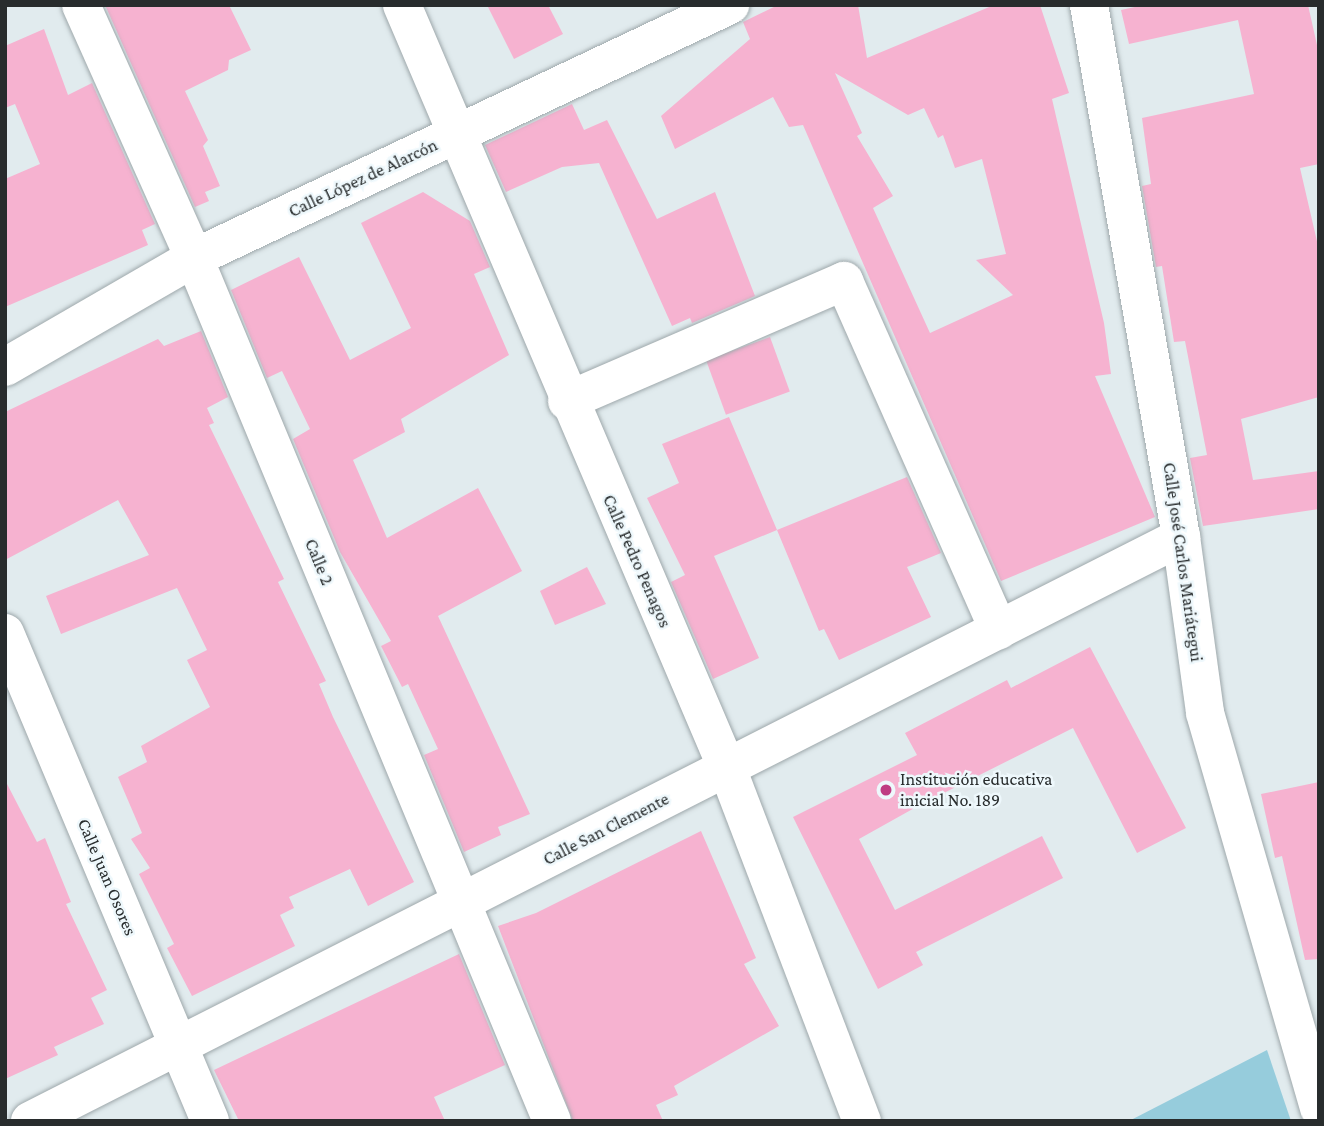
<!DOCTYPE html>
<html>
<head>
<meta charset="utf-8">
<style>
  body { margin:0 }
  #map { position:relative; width:1324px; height:1126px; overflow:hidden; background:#e1ebee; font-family:"Crimson Pro",serif }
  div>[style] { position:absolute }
  .green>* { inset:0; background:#96ccdc }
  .building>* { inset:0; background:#f6b2d0; transform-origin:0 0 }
  .roads { filter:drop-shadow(0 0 2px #9ea8ab) drop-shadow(0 0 2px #9ea8ab) }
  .minor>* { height:38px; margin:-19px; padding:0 19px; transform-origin:19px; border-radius:19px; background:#fff }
  .dots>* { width:19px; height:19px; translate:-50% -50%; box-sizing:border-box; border:4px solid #eef8fc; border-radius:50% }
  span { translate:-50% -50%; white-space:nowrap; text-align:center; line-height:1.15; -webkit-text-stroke:5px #eef8fc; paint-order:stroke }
  .street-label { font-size:18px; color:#282c2d }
  .poi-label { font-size:18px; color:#282c2d }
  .left { translate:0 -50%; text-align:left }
  .frame { position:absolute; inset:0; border:7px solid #282c2d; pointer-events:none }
</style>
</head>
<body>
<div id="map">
  <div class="green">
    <div style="clip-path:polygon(1267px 1050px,1291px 1121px,1129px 1121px)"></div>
  </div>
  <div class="building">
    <div style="clip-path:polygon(105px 5px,229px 5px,251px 50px,229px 60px,228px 70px,185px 91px,208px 140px,203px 146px,220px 186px,205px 192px,209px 201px,195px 207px)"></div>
    <div style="clip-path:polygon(487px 5px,548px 5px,563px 34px,514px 59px)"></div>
    <div style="clip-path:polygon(evenodd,778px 5px,858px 5px,867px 58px,994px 5px,1040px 5px,1069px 93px,1052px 99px,1104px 323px,1111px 374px,1095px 376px,1155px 517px,1001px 581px,803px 125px,789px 127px,773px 97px,675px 149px,661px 116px,750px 39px,743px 22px,778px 5px,835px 73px,908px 115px,924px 108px,938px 138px,943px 135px,955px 168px,982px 159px,1006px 254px,976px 260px,1013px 295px,930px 333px,873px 208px,893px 196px,857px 136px,862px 133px,835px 73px)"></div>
    <div style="clip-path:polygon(1144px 5px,1308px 5px,1319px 54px,1319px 164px,1300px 168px,1319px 250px,1319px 397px,1241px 419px,1253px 480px,1319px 471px,1319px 509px,1203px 526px,1190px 458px,1207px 455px,1185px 341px,1174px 342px,1162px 266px,1156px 267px,1142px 186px,1151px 184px,1142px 118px,1254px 94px,1238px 20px,1129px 44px,1121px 10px)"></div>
    <div style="clip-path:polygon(44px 29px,68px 95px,92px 83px,155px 224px,142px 230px,148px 245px,5px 307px,5px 179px,40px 164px,15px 104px,5px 108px,5px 46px)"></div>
    <div style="clip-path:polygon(572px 104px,584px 130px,607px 120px,657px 219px,715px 192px,755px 296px,692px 323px,690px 318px,672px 326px,599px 163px,562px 167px,506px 192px,485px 145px)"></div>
    <div style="clip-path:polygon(423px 192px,470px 221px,490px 267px,474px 274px,509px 355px,401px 419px,405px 432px,353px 460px,387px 538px,478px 488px,522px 571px,438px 616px,530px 814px,498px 827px,501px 835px,464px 852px,424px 755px,438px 749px,408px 684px,402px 687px,381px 646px,391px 641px,340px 552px,293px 439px,310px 429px,282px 371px,267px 378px,231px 290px,299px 257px,350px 360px,411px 328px,361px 223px)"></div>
    <div style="clip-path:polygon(201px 331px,228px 397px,207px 408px,214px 423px,209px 425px,284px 579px,278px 582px,326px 681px,319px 684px,333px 717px,414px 882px,368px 906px,350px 869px,289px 897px,294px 908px,280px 915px,295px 946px,192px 996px,167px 948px,174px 944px,139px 874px,150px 868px,131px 839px,142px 833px,118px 777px,147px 762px,141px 746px,210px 707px,187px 660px,207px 650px,177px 588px,61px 634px,46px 596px,149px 555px,118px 500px,5px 560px,5px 412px,158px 339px,164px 346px)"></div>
    <div style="left:770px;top:337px;width:58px;height:68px;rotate:70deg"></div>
    <div style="clip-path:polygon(729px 417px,777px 530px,714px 556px,759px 658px,713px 679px,671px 582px,685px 575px,647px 498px,679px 483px,662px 444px)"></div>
    <div style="clip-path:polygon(907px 477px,941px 553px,907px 567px,931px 617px,839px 660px,824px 629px,819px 631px,777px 530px)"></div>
    <div style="clip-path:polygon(587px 567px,606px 604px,555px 625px,540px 591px)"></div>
    <div style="clip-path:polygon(1090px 647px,1186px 828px,1137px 853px,1073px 728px,918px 806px,859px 839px,895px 910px,1042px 836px,1063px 878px,916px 952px,923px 965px,878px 989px,793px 817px,917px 755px,905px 733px,1007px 680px,1011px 688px)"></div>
    <div style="clip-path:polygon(5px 780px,37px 842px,45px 838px,71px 902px,66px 904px,107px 990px,91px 998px,104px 1024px,54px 1047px,58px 1055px,5px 1079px)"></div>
    <div style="clip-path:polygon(1319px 782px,1319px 959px,1305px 960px,1282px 856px,1275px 858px,1261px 794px)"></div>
    <div style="clip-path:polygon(701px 831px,756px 958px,744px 964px,779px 1026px,674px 1086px,678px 1095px,656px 1105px,663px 1121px,573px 1121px,498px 926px,536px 913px)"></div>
    <div style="clip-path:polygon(459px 954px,505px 1065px,434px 1097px,445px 1121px,239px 1121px,214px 1070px)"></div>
  </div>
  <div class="roads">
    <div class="minor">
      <div style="left:81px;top:5px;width:277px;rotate:65.9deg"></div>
      <div style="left:194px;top:258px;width:934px;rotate:67.47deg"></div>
      <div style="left:402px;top:5px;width:829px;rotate:66.93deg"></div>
      <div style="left:727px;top:768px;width:378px;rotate:69.1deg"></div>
      <div style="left:1089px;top:5px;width:540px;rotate:80.19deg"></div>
      <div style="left:1181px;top:537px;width:178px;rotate:82.2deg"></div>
      <div style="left:1205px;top:713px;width:412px;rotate:73.9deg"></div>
      <div style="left:5px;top:367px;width:218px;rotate:-30deg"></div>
      <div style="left:194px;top:258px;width:593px;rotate:-25.27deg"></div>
      <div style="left:567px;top:401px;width:302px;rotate:-23.4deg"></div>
      <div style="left:844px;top:281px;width:382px;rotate:66.1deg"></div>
      <div style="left:5px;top:633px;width:529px;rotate:67.21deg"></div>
      <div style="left:30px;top:1121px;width:1291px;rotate:-26.9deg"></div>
    </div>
  </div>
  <div class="dots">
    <div style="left:886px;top:790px;background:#bf3c83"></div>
  </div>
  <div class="street-label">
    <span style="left:363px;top:178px;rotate:-25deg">Calle López de Alarcón</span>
    <span style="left:637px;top:561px;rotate:66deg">Calle Pedro Penagos</span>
    <span style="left:319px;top:562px;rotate:68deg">Calle 2</span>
    <span style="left:1183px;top:562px;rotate:82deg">Calle José Carlos Mariátegui</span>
    <span style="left:606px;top:829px;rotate:-27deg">Calle San Clemente</span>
    <span style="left:107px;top:877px;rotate:67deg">Calle Juan Osores</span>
  </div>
  <div class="poi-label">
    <span class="left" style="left:900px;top:790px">Institución educativa<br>inicial No. 189</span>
  </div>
  <div class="frame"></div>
</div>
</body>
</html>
